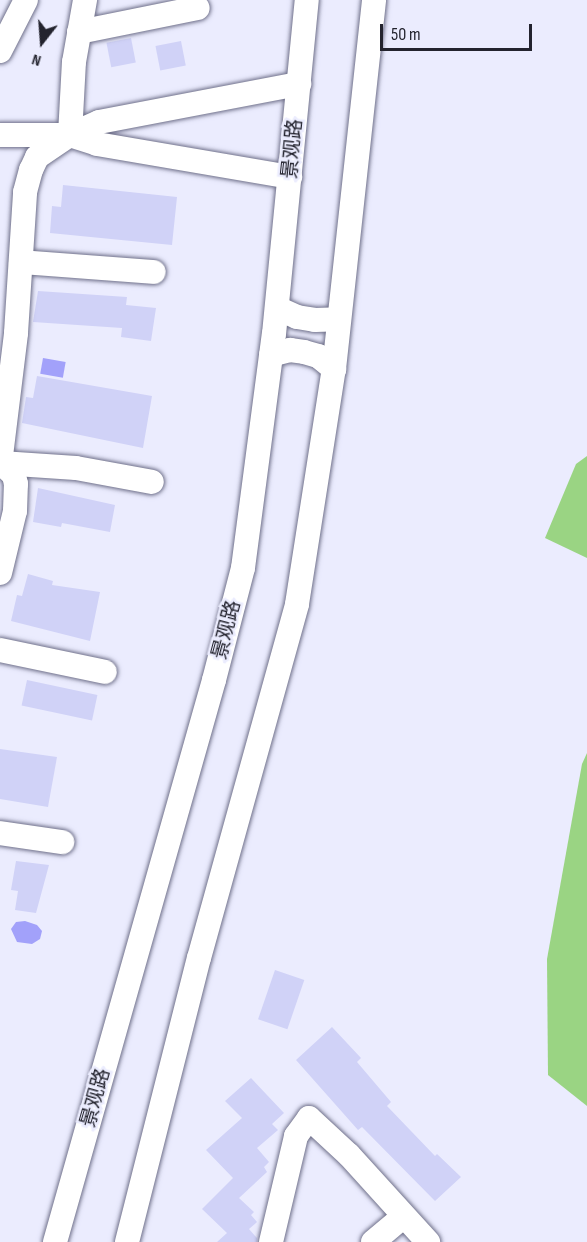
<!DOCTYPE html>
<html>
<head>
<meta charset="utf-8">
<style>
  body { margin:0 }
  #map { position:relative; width:587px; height:1242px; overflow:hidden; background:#ebecfe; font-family:"Sofia Sans Condensed","Noto Sans SC",sans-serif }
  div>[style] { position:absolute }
  .green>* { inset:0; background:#9ad483 }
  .water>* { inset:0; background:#a2a1fa; transform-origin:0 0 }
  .building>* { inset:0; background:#d0d2f7; transform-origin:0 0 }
  .roads { filter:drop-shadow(0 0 2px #6f708a) drop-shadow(0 0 2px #6f708a) }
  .minor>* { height:24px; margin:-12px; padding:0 12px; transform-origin:12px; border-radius:12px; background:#fff }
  span { translate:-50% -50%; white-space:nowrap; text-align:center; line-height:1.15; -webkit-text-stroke:5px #ebecfe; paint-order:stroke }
  .street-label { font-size:20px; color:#23232e }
  .north { position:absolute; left:12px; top:12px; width:60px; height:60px; -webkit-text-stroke:4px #ebecfe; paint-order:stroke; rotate:197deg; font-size:16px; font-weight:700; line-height:24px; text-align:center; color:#23232e }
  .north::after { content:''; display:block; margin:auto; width:21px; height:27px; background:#23232e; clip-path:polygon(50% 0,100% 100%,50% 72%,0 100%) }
  .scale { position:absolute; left:380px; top:24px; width:152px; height:27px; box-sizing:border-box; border:3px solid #23232e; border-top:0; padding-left:8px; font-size:18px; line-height:21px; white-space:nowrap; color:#23232e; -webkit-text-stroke:4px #ebecfe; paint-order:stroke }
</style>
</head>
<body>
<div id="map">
  <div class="green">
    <div style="clip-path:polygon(587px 456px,587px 558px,545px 538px,576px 464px)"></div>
    <div style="clip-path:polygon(587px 753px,587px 1106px,548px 1075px,547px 959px,582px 764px)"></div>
  </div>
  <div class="water">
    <div style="left:43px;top:358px;width:23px;height:16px;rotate:10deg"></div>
    <div style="clip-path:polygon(25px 921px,37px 925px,42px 931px,40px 939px,32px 944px,17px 942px,11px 929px,16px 922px)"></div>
  </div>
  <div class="building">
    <div style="left:131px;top:38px;width:25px;height:25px;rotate:79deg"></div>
    <div style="left:181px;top:41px;width:25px;height:26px;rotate:79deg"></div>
    <div style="clip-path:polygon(63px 185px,177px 197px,172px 245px,50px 233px,52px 206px,61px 207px)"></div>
    <div style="clip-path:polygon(38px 291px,127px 297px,126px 305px,156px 308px,151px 341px,121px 337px,122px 328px,33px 322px)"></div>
    <div style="clip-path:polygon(37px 376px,152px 396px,143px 448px,22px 423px,26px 397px,33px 398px)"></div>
    <div style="clip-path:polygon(38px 488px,115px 505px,110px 532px,62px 523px,61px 527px,33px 522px)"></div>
    <div style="clip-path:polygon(28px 574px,53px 581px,52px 585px,100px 592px,90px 641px,11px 621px,17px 595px,22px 596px)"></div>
    <div style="left:27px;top:680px;width:72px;height:26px;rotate:12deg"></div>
    <div style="clip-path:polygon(0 749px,57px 757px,48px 807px,0 799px)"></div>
    <div style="clip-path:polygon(16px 861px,49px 865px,36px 913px,15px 910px,18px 891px,11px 890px)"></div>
    <div style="left:275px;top:970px;width:31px;height:52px;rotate:19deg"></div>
    <div style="clip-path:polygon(332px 1027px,361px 1058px,357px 1062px,391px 1102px,387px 1106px,435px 1156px,437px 1154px,461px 1177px,435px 1201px,362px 1127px,358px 1130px,296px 1060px)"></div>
    <div style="clip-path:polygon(251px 1078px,284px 1113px,272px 1124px,278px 1130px,257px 1148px,269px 1162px,264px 1167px,267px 1172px,239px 1198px,254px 1212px,251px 1215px,257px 1222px,249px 1229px,257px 1238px,257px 1242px,217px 1242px,227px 1233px,202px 1209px,233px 1178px,206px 1150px,242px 1118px,225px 1101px)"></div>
  </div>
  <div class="roads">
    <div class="minor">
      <div style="left:79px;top:32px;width:121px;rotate:-11.4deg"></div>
      <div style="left:0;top:51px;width:57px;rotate:-63deg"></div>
      <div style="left:0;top:135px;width:70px"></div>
      <div style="left:70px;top:135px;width:28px;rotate:18deg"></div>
      <div style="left:97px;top:144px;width:196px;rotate:9.7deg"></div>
      <div style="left:70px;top:135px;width:73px;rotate:-86.9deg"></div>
      <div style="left:74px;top:62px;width:63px;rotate:-79.9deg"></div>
      <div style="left:21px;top:262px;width:133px;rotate:4.3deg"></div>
      <div style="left:277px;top:308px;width:22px;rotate:24deg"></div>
      <div style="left:297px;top:317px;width:18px;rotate:9deg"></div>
      <div style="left:315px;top:320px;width:24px;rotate:-2deg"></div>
      <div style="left:271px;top:355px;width:20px;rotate:-15deg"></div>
      <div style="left:290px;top:350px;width:14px;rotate:8deg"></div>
      <div style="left:304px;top:352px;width:15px;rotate:16deg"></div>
      <div style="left:318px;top:356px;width:21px;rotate:39deg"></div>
      <div style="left:1px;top:463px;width:75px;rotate:3.8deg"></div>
      <div style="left:76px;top:468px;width:77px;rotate:10.4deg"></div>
      <div style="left:0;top:464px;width:132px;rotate:-83deg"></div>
      <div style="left:16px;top:333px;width:141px;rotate:-86.3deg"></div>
      <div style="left:25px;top:192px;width:23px;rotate:-75deg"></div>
      <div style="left:31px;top:170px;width:14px;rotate:-65deg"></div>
      <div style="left:37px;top:157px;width:40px;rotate:-34deg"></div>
      <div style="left:70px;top:135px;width:32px;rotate:-24deg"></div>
      <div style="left:99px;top:122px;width:204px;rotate:-10.8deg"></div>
      <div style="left:0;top:573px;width:64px;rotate:-76.4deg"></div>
      <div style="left:15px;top:511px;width:27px;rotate:-88deg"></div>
      <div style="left:16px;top:484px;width:9px;rotate:-103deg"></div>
      <div style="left:14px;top:475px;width:18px;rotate:-137deg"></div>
      <div style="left:0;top:650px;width:107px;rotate:11.8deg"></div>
      <div style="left:0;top:833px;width:63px;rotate:8.3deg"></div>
      <div style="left:55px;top:1242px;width:584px;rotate:-74.2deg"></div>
      <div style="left:214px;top:680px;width:116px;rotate:-75.5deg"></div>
      <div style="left:243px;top:568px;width:236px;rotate:-82.5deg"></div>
      <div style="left:274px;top:334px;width:336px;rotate:-84.4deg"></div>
      <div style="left:127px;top:1242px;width:293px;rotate:-75.8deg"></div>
      <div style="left:199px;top:958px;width:367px;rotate:-74.5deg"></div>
      <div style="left:297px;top:604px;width:238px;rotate:-81.1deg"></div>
      <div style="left:334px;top:369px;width:371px;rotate:-83.8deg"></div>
      <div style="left:271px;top:1242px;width:109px;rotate:-76.7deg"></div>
      <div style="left:296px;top:1136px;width:22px;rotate:-54deg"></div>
      <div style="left:309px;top:1118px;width:54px;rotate:42.8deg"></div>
      <div style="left:349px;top:1155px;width:118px;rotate:47.8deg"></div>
      <div style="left:373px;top:1242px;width:39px;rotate:-40deg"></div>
    </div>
  </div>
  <div class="street-label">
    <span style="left:293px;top:149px;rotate:-84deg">景观路</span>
    <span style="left:227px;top:630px;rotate:-75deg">景观路</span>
    <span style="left:96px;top:1098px;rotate:-74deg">景观路</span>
  </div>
  <div class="north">N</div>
  <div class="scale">50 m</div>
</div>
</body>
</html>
